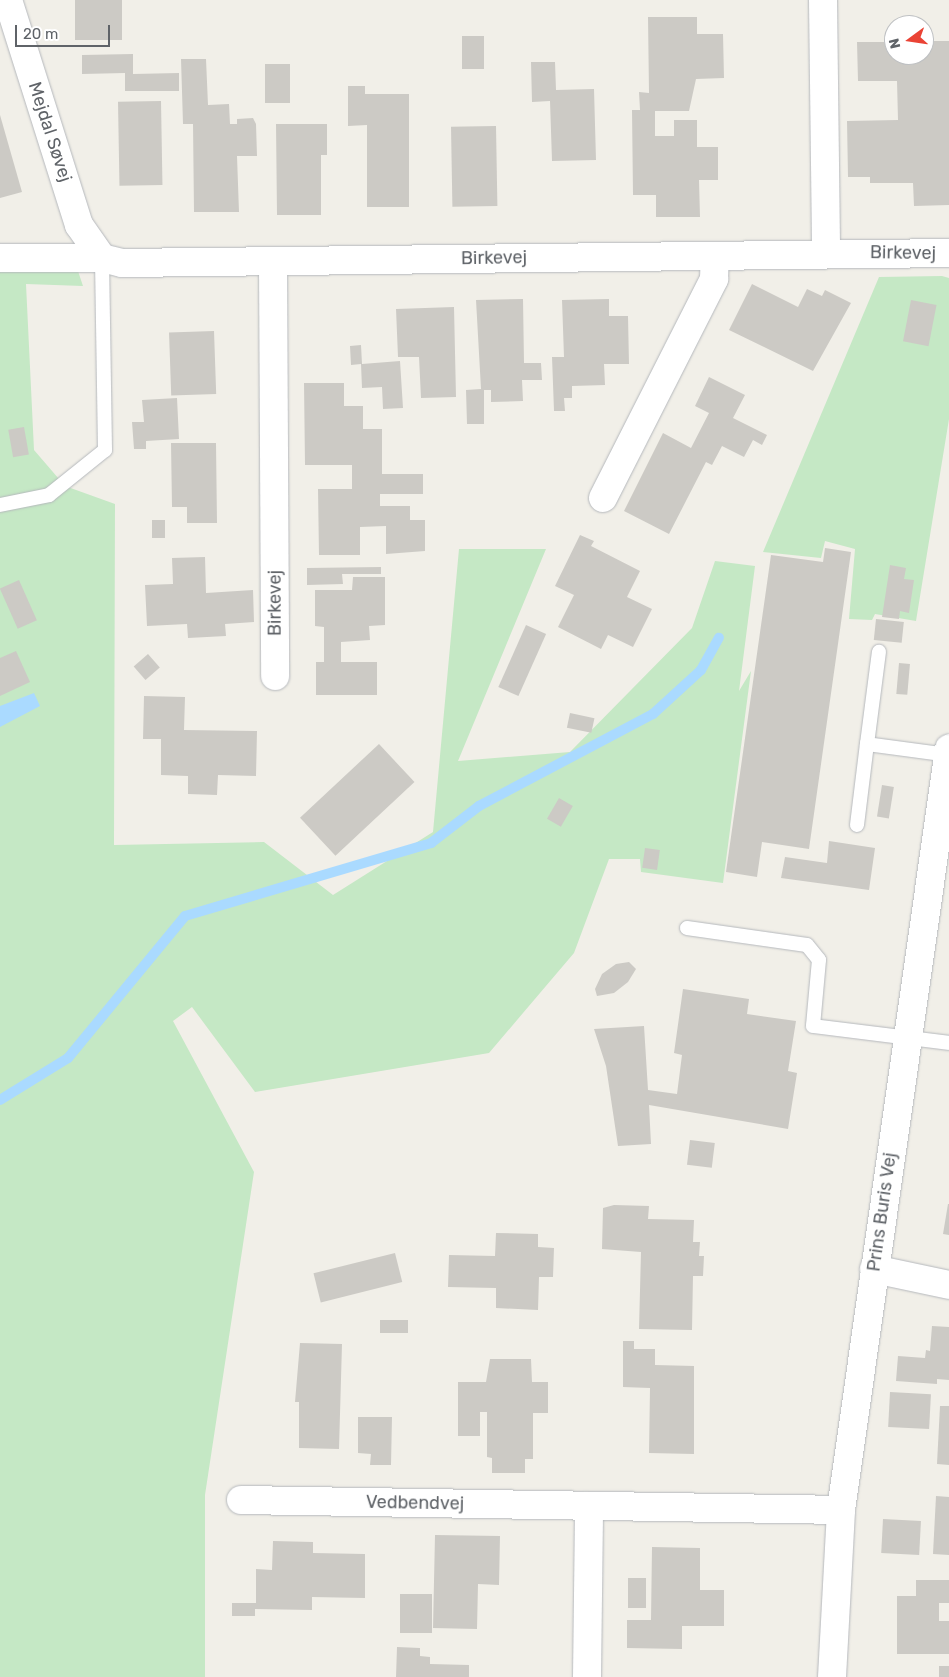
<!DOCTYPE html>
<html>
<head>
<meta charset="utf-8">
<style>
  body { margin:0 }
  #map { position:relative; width:949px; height:1677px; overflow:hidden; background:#f1efe8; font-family:Rubik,sans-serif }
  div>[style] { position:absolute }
  .green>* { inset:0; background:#c5e8c5 }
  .water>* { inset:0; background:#aadaff }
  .stream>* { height:10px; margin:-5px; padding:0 5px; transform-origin:5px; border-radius:5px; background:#aadaff }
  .building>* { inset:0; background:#cccac5; transform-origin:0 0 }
  .roads { filter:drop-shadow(0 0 1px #b5b8bc) drop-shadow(0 0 1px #b5b8bc) }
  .lane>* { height:14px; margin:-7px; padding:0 7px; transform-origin:7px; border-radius:7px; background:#fff }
  .street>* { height:28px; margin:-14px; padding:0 14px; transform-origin:14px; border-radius:14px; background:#fff }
  .secondary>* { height:28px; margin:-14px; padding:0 14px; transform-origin:14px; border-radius:14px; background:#fff }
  span { translate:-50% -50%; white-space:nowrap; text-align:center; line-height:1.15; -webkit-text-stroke:4.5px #fff; paint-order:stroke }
  .street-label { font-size:18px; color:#5f6368 }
  .north { position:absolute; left:884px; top:15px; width:50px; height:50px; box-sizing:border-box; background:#fff; border:1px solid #bfc1c3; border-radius:50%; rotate:256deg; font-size:14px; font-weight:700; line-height:20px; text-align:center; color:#5f6368 }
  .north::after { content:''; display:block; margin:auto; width:18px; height:22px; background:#ea4335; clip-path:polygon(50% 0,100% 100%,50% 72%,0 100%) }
  .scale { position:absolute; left:15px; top:25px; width:95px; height:22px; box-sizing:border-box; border:2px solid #5f6368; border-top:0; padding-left:6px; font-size:15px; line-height:18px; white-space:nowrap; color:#5f6368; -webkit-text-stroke:4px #fff; paint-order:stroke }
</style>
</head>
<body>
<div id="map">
  <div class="green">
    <div style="clip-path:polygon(0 267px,77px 268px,83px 286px,26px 284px,34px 450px,65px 486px,115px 504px,114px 845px,264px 842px,333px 895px,433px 832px,459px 549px,546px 549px,458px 761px,570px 752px,692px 628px,715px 561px,755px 566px,739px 691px,751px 671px,723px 883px,641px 872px,640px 859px,609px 859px,574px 953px,489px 1053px,255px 1092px,192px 1007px,173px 1021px,254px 1172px,205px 1495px,205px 1677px,0 1677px)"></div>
    <div style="clip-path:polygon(942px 276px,949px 278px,949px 419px,916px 621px,875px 614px,872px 620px,849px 619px,855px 549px,825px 541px,821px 558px,763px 552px,879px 277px)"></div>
  </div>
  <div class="water">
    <div style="clip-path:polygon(34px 693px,40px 706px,0 727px,0 706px)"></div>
  </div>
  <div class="stream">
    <div style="left:0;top:1100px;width:80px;rotate:-31.7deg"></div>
    <div style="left:68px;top:1058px;width:184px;rotate:-50.5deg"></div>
    <div style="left:185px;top:916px;width:257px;rotate:-16.5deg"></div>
    <div style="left:431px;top:843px;width:61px;rotate:-37.6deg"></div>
    <div style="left:479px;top:806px;width:197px;rotate:-27.9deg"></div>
    <div style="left:653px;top:714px;width:65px;rotate:-42.5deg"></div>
    <div style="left:701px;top:670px;width:37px;rotate:-61deg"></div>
  </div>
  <div class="building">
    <div style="left:75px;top:0;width:47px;height:40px"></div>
    <div style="clip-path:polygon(648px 17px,697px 17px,697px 34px,723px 34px,724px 78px,696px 79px,689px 111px,655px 111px,655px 136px,674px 136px,674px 120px,697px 120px,697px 147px,718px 147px,718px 180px,699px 180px,700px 217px,656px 217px,656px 195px,633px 195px,632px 110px,640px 110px,639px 92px,649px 93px)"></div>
    <div style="left:462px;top:36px;width:22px;height:33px"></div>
    <div style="clip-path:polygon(924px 41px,949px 41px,949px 205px,914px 206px,913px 183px,870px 183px,870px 177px,848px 177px,847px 121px,898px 120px,897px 81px,858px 81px,857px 42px,894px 42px,894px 55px,924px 55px)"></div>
    <div style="clip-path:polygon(133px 54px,133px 74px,179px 73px,179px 91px,125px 91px,125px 73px,82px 74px,82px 55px)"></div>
    <div style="clip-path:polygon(181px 59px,206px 59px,208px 105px,229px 104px,230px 124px,237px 124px,237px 119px,253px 118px,256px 124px,257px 156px,237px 156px,239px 212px,194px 212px,193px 124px,183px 124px)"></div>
    <div style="clip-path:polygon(531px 62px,555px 62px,556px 90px,594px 89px,596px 160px,552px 161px,550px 101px,532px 102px)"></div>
    <div style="left:265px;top:64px;width:25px;height:39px"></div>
    <div style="clip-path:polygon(348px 86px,365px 86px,365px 94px,409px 94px,409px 207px,367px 207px,367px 125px,348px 126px)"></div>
    <div style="left:161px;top:101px;width:84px;height:43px;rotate:89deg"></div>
    <div style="clip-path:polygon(0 115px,22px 192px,0 198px)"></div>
    <div style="clip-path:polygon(276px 124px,327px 124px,327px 155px,321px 155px,321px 215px,277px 215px)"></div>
    <div style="left:496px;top:126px;width:80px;height:45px;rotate:89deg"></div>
    <div style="clip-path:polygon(752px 284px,798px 307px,807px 289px,822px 296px,825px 290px,851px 303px,813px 371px,729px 330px)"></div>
    <div style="clip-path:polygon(523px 299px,524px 363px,541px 363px,542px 380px,522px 380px,523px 401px,491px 402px,491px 390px,484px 390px,484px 424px,467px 424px,466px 390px,481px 389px,476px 300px)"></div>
    <div style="clip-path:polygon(609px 299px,609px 316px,628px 316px,629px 364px,604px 364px,605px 385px,572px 386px,572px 398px,564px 398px,565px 411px,554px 411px,552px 357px,564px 357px,562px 300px)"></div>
    <div style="left:911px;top:300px;width:26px;height:42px;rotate:11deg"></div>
    <div style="clip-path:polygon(454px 307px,456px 397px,421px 398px,419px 357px,398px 357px,396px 309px)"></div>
    <div style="left:214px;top:331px;width:63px;height:45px;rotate:88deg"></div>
    <div style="clip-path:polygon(361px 345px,362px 364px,400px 361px,403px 408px,383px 409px,382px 387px,362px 388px,361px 364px,351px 365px,350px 346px)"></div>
    <div style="clip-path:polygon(709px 377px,745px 395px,733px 418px,767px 435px,762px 445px,753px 440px,744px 457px,722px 446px,712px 465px,706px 462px,669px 534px,624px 511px,663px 433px,691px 448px,709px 413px,695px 406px)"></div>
    <div style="clip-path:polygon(304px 383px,344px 383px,344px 406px,363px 406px,363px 429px,382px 429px,382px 474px,423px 474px,423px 494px,380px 494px,380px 506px,410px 506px,410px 520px,425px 520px,425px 551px,386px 554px,386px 526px,360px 527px,360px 555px,319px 555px,318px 489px,352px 489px,352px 465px,305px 465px)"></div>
    <div style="clip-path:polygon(177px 398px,179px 439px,146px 441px,146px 449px,134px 449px,132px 422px,144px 422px,142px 400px)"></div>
    <div style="left:24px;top:427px;width:28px;height:16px;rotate:80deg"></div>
    <div style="clip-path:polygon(171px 443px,216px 443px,217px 523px,187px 523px,187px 507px,172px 507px)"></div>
    <div style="left:152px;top:520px;width:13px;height:18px"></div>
    <div style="clip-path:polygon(580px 535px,594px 541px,591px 546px,640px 571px,627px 597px,652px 609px,633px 647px,608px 635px,601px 649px,558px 627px,574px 595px,555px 586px)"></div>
    <div style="clip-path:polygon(825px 548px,851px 552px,809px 849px,762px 842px,757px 877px,726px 872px,771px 555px,823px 562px)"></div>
    <div style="clip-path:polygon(205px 557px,206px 593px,253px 590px,254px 622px,225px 624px,226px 636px,188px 638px,187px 624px,147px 626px,145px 585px,173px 584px,172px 558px)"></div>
    <div style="clip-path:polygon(890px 565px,906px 568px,904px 579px,914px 580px,909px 613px,900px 611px,899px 619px,882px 617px)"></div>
    <div style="clip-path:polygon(381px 567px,381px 574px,342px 574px,343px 584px,307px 585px,307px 568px)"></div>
    <div style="clip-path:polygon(353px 577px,385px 577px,385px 625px,369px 626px,370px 640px,341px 642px,341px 662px,377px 662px,377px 695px,316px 695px,316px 662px,324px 662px,324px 627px,315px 626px,315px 590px,352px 590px)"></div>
    <div style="left:19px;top:580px;width:44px;height:21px;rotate:66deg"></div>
    <div style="left:876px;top:619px;width:28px;height:21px;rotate:6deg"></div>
    <div style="left:526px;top:625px;width:22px;height:68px;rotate:24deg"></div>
    <div style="clip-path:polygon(16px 651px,30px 682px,0 696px,0 658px)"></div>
    <div style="left:148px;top:654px;width:18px;height:19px;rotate:49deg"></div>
    <div style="left:899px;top:663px;width:11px;height:31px;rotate:5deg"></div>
    <div style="clip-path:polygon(144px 696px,185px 697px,184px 730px,257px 731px,256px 776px,218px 775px,217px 795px,188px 794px,188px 776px,161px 775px,161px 739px,143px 739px)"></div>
    <div style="left:570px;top:713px;width:25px;height:15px;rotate:12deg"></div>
    <div style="left:379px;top:744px;width:52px;height:108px;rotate:47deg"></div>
    <div style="left:882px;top:785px;width:12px;height:32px;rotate:9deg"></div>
    <div style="left:559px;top:798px;width:16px;height:24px;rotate:30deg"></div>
    <div style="clip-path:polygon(829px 841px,875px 848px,869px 890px,781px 878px,785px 857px,827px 863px)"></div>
    <div style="left:645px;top:848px;width:15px;height:20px;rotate:8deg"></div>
    <div style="clip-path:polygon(629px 962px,636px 969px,628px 982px,614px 993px,597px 996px,595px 989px,602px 974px,616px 964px)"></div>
    <div style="clip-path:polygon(683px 989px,749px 999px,747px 1014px,796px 1021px,788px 1071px,797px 1073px,788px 1129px,649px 1105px,651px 1144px,618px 1146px,606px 1066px,594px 1029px,644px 1026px,648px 1090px,677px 1094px,682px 1055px,674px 1053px)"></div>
    <div style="left:690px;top:1140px;width:25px;height:25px;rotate:7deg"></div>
    <div style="clip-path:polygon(948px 1204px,949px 1204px,949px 1235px,943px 1234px)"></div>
    <div style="clip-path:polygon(614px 1205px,649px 1206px,648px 1219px,694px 1220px,693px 1242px,700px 1242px,699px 1256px,704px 1256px,703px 1276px,693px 1276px,692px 1330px,639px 1329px,641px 1252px,602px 1249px,603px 1208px)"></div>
    <div style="clip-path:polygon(496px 1233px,538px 1234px,538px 1247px,554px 1248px,553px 1277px,539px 1277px,538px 1310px,496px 1308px,496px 1288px,448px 1287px,449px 1255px,495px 1256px)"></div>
    <div style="left:395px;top:1253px;width:30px;height:84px;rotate:76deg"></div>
    <div style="left:380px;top:1320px;width:28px;height:13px"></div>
    <div style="clip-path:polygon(932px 1326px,949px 1327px,949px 1380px,937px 1379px,937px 1384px,896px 1381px,898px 1356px,925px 1358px,926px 1350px,930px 1351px)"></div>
    <div style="clip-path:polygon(623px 1341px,634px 1341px,634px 1349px,655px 1349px,655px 1365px,694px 1366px,694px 1454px,649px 1453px,650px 1388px,623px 1387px)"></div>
    <div style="clip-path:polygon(300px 1343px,342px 1344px,339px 1449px,299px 1448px,299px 1402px,295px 1402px)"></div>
    <div style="clip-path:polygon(490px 1359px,531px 1359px,532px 1382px,548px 1382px,548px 1413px,533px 1413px,533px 1459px,525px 1459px,525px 1473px,492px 1473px,492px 1458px,487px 1457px,487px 1412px,480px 1412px,480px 1436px,458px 1436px,458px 1382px,486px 1382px)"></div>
    <div style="left:890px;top:1392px;width:41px;height:35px;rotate:3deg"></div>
    <div style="clip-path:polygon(940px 1406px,949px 1406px,949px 1465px,937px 1464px)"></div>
    <div style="clip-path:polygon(358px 1417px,392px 1417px,391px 1465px,370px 1465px,371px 1454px,358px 1453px)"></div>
    <div style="clip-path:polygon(936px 1496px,949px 1497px,949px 1555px,933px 1554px)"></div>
    <div style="left:883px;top:1519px;width:38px;height:34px;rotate:3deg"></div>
    <div style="clip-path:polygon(435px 1535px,500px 1536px,499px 1585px,478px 1584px,477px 1629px,433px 1628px)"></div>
    <div style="clip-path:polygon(273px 1541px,313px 1542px,313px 1553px,365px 1554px,365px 1598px,312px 1597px,312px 1610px,255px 1609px,255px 1616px,232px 1616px,232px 1603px,256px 1603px,256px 1569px,272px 1570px)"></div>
    <div style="clip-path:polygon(652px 1547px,700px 1548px,700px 1590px,724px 1590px,724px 1626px,682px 1626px,682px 1649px,627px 1648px,627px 1620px,651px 1620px)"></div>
    <div style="left:628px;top:1578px;width:18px;height:30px"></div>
    <div style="clip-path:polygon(916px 1580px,949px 1580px,949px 1603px,939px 1603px,939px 1621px,949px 1621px,949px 1654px,897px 1654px,897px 1596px,916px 1596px)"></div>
    <div style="left:400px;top:1594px;width:32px;height:39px"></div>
    <div style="clip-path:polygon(397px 1647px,420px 1648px,420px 1656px,430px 1657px,430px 1664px,469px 1665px,469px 1677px,396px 1677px)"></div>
    <div style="left:939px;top:1666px;width:10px;height:11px"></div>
  </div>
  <div class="roads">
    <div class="lane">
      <div style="left:0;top:505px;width:50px;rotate:-11.5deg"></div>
      <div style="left:49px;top:495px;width:72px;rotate:-38.8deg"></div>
      <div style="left:105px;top:450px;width:192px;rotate:-90.9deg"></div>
      <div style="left:867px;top:744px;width:93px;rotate:-82.6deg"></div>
      <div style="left:857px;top:825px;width:82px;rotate:-83deg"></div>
      <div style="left:867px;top:744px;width:82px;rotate:7.7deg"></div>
      <div style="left:687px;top:928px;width:121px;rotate:8.1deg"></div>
      <div style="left:807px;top:945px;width:19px;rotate:51deg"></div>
      <div style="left:819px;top:960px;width:66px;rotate:95.2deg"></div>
      <div style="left:813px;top:1026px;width:137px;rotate:7.1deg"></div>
    </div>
    <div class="street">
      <div style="left:8px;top:0;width:236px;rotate:72.5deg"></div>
      <div style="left:79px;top:225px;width:40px;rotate:55.1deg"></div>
      <div style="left:823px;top:0;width:252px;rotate:89.3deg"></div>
      <div style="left:0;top:258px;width:102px"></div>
      <div style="left:102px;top:258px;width:21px;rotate:14deg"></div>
      <div style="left:122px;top:263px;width:827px;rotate:-0.69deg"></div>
      <div style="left:273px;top:261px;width:415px;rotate:89.7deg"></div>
      <div style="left:603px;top:498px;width:246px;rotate:-63.1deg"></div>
      <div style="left:714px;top:279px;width:23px;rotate:-88deg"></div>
      <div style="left:874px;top:1269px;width:77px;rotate:12deg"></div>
      <div style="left:241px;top:1500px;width:600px;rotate:0.95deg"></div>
      <div style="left:587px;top:1677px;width:171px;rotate:-89.3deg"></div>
    </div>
    <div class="secondary">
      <div style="left:832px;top:1677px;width:167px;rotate:-86.9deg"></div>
      <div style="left:841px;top:1510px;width:769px;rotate:-81.92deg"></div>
    </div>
  </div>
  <div class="street-label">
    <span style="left:50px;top:132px;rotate:72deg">Mejdal Søvej</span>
    <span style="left:903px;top:253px;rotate:1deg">Birkevej</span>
    <span style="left:494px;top:258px;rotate:-1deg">Birkevej</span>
    <span style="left:275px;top:603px;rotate:-90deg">Birkevej</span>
    <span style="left:882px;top:1212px;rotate:-82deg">Prins Buris Vej</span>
    <span style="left:415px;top:1503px;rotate:1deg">Vedbendvej</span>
  </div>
  <div class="north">N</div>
  <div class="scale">20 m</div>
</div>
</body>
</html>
